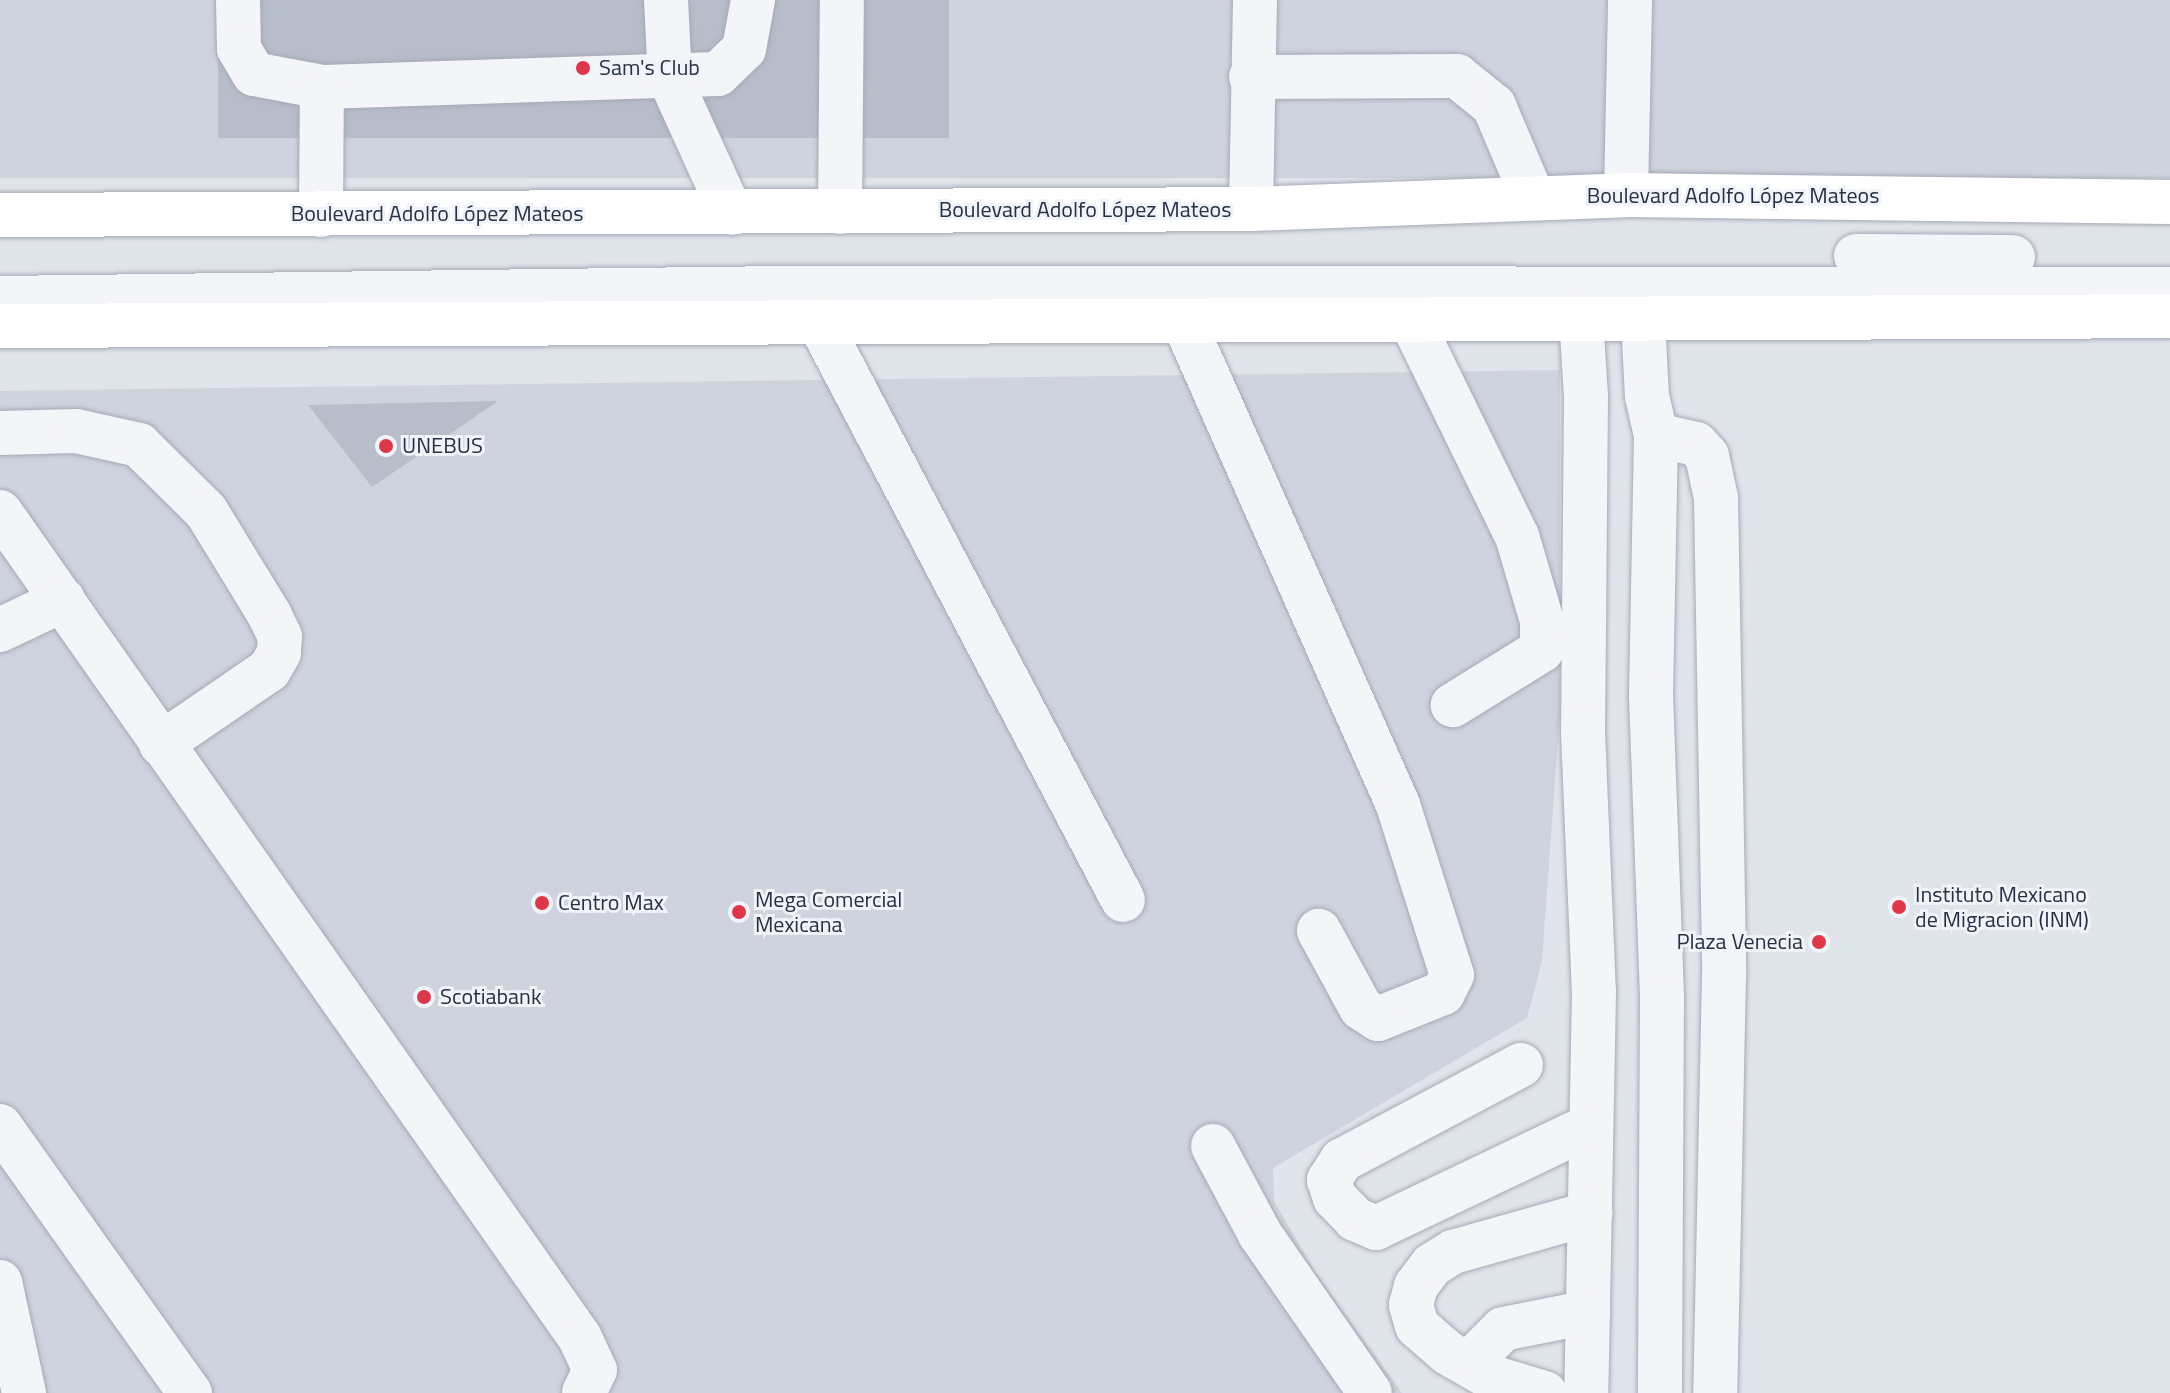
<!DOCTYPE html>
<html>
<head>
<meta charset="utf-8">
<style>
  body { margin:0 }
  #map { position:relative; width:2170px; height:1393px; overflow:hidden; background:#e0e4eb; font-family:"Titillium Web",sans-serif }
  div>[style] { position:absolute }
  .built>* { inset:0; background:#ced3dd; transform-origin:0 0 }
  .building>* { inset:0; background:#b7bdc9; transform-origin:0 0 }
  .roads { filter:drop-shadow(0 0 2px #a5aab6) drop-shadow(0 0 2px #a5aab6) }
  .minor>* { height:44px; margin:-22px; padding:0 22px; transform-origin:22px; border-radius:22px; background:#f4f5f8 }
  .major>* { height:44px; margin:-22px; padding:0 22px; transform-origin:22px; border-radius:22px; background:#fff }
  .dots>* { width:22px; height:22px; translate:-50% -50%; box-sizing:border-box; border:4px solid #f0f3f8; border-radius:50% }
  span { translate:-50% -50%; white-space:nowrap; text-align:center; line-height:1.15; -webkit-text-stroke:6px #f0f3f8; paint-order:stroke }
  .poi-label { font-size:22px; color:#273044 }
  .left { translate:0 -50%; text-align:left }
  .right { translate:-100% -50%; text-align:right }
  .street-label { font-size:22px; color:#273044 }
</style>
</head>
<body>
<div id="map">
  <div class="built">
    <div style="left:0;top:0;width:2170px;height:178px"></div>
    <div style="clip-path:polygon(1560px 370px,1560px 711px,1542px 961px,1527px 1018px,1273px 1168px,1274px 1201px,1314px 1270px,1402px 1393px,0 1393px,0 391px)"></div>
  </div>
  <div class="building">
    <div style="left:218px;top:0;width:731px;height:138px"></div>
    <div style="clip-path:polygon(498px 401px,372px 487px,308px 405px)"></div>
  </div>
  <div class="roads">
    <div class="minor">
      <div style="left:238px;top:0;width:49px;rotate:88.8deg"></div>
      <div style="left:239px;top:49px;width:29px;rotate:59deg"></div>
      <div style="left:254px;top:74px;width:69px;rotate:10.8deg"></div>
      <div style="left:322px;top:87px;width:396px;rotate:-1.9deg"></div>
      <div style="left:718px;top:74px;width:36px;rotate:-44deg"></div>
      <div style="left:744px;top:49px;width:50px;rotate:-79.6deg"></div>
      <div style="left:666px;top:0;width:79px;rotate:87.1deg"></div>
      <div style="left:670px;top:79px;width:147px;rotate:65.5deg"></div>
      <div style="left:1251px;top:77px;width:206px;rotate:-0.3deg"></div>
      <div style="left:1457px;top:76px;width:48px;rotate:39deg"></div>
      <div style="left:1494px;top:106px;width:100px;rotate:67deg"></div>
      <div style="left:1626px;top:195px;width:195px;rotate:-88.8deg"></div>
      <div style="left:1251px;top:209px;width:209px;rotate:-88.9deg"></div>
      <div style="left:840px;top:212px;width:212px;rotate:-89.5deg"></div>
      <div style="left:321px;top:215px;width:128px;rotate:-89.6deg"></div>
      <div style="left:1856px;top:256px;width:157px;rotate:0.4deg"></div>
      <div style="left:0;top:298px;width:783px;rotate:-0.73deg"></div>
      <div style="left:783px;top:288px;width:1387px;rotate:0.04deg"></div>
      <div style="left:1581px;top:317px;width:79px;rotate:86.4deg"></div>
      <div style="left:1586px;top:396px;width:336px;rotate:90.5deg"></div>
      <div style="left:1583px;top:732px;width:260px;rotate:87.6deg"></div>
      <div style="left:1594px;top:992px;width:401px;rotate:91.1deg"></div>
      <div style="left:1410px;top:318px;width:243px;rotate:63.9deg"></div>
      <div style="left:1517px;top:536px;width:89px;rotate:73.6deg"></div>
      <div style="left:1542px;top:621px;width:29px;rotate:90deg"></div>
      <div style="left:1542px;top:650px;width:105px;rotate:148.3deg"></div>
      <div style="left:1643px;top:318px;width:78px;rotate:87.1deg"></div>
      <div style="left:1647px;top:396px;width:40px;rotate:77deg"></div>
      <div style="left:1656px;top:435px;width:261px;rotate:91.1deg"></div>
      <div style="left:1651px;top:696px;width:302px;rotate:87.9deg"></div>
      <div style="left:1662px;top:998px;width:395px;rotate:90.3deg"></div>
      <div style="left:1183px;top:320px;width:531px;rotate:66.09deg"></div>
      <div style="left:1398px;top:805px;width:178px;rotate:72.4deg"></div>
      <div style="left:1452px;top:975px;width:20px;rotate:117deg"></div>
      <div style="left:1443px;top:993px;width:70px;rotate:158.2deg"></div>
      <div style="left:1378px;top:1019px;width:20px;rotate:-147deg"></div>
      <div style="left:1361px;top:1008px;width:88px;rotate:-118.6deg"></div>
      <div style="left:819px;top:322px;width:653px;rotate:62.26deg"></div>
      <div style="left:0;top:433px;width:76px;rotate:-1.5deg"></div>
      <div style="left:76px;top:431px;width:65px;rotate:12.5deg"></div>
      <div style="left:139px;top:445px;width:94px;rotate:44.6deg"></div>
      <div style="left:206px;top:511px;width:121px;rotate:58.5deg"></div>
      <div style="left:269px;top:614px;width:25px;rotate:64deg"></div>
      <div style="left:280px;top:637px;width:16px;rotate:94deg"></div>
      <div style="left:279px;top:653px;width:20px;rotate:120deg"></div>
      <div style="left:269px;top:670px;width:131px;rotate:145.6deg"></div>
      <div style="left:1656px;top:435px;width:41px;rotate:12.7deg"></div>
      <div style="left:1696px;top:444px;width:16px;rotate:47deg"></div>
      <div style="left:1707px;top:456px;width:43px;rotate:77.9deg"></div>
      <div style="left:1716px;top:498px;width:478px;rotate:89deg"></div>
      <div style="left:1724px;top:976px;width:417px;rotate:91.2deg"></div>
      <div style="left:0;top:512px;width:1009px;rotate:54.92deg"></div>
      <div style="left:580px;top:1338px;width:35px;rotate:65deg"></div>
      <div style="left:595px;top:1370px;width:25px;rotate:116deg"></div>
      <div style="left:0;top:630px;width:70px;rotate:-25.5deg"></div>
      <div style="left:1521px;top:1065px;width:203px;rotate:152deg"></div>
      <div style="left:1342px;top:1160px;width:24px;rotate:123deg"></div>
      <div style="left:1329px;top:1180px;width:19px;rotate:72deg"></div>
      <div style="left:1335px;top:1198px;width:29px;rotate:46deg"></div>
      <div style="left:1355px;top:1219px;width:23px;rotate:23deg"></div>
      <div style="left:1376px;top:1228px;width:235px;rotate:-25.5deg"></div>
      <div style="left:0;top:1126px;width:328px;rotate:54.6deg"></div>
      <div style="left:1213px;top:1146px;width:100px;rotate:61.9deg"></div>
      <div style="left:1260px;top:1234px;width:193px;rotate:55.3deg"></div>
      <div style="left:0;top:1282px;width:114px;rotate:77.8deg"></div>
      <div style="left:1468px;top:1364px;width:49px;rotate:-45deg"></div>
      <div style="left:1503px;top:1329px;width:87px;rotate:-11.3deg"></div>
      <div style="left:1545px;top:1393px;width:59px;rotate:-163.4deg"></div>
      <div style="left:1488px;top:1376px;width:46px;rotate:-150.1deg"></div>
      <div style="left:1448px;top:1353px;width:41px;rotate:-138.9deg"></div>
      <div style="left:1417px;top:1326px;width:22px;rotate:-106deg"></div>
      <div style="left:1411px;top:1305px;width:20px;rotate:-75deg"></div>
      <div style="left:1416px;top:1286px;width:26px;rotate:-53deg"></div>
      <div style="left:1432px;top:1265px;width:25px;rotate:-32deg"></div>
      <div style="left:1453px;top:1252px;width:143px;rotate:-15.8deg"></div>
    </div>
    <div class="major">
      <div style="left:0;top:215px;width:1251px;rotate:-0.27deg"></div>
      <div style="left:1251px;top:209px;width:375px;rotate:-2.1deg"></div>
      <div style="left:1626px;top:195px;width:544px;rotate:0.74deg"></div>
      <div style="left:0;top:326px;width:2170px;rotate:-0.26deg"></div>
    </div>
  </div>
  <div class="dots">
    <div style="left:583px;top:68px;background:#dd3849"></div>
    <div style="left:386px;top:446px;background:#dd3849"></div>
    <div style="left:542px;top:903px;background:#dd3849"></div>
    <div style="left:1899px;top:907px;background:#dd3849"></div>
    <div style="left:739px;top:912px;background:#dd3849"></div>
    <div style="left:1819px;top:942px;background:#dd3849"></div>
    <div style="left:424px;top:997px;background:#dd3849"></div>
  </div>
  <div class="poi-label">
    <span class="left" style="left:599px;top:68px">Sam's Club</span>
    <span class="left" style="left:402px;top:446px">UNEBUS</span>
    <span class="left" style="left:1915px;top:907px">Instituto Mexicano<br>de Migracion (INM)</span>
    <span class="left" style="left:755px;top:912px">Mega Comercial<br>Mexicana</span>
    <span class="left" style="left:558px;top:903px">Centro Max</span>
    <span class="right" style="left:1803px;top:942px">Plaza Venecia</span>
    <span class="left" style="left:440px;top:997px">Scotiabank</span>
  </div>
  <div class="street-label">
    <span style="left:1733px;top:196px">Boulevard Adolfo López Mateos</span>
    <span style="left:1085px;top:210px">Boulevard Adolfo López Mateos</span>
    <span style="left:437px;top:214px">Boulevard Adolfo López Mateos</span>
  </div>
</div>
</body>
</html>
